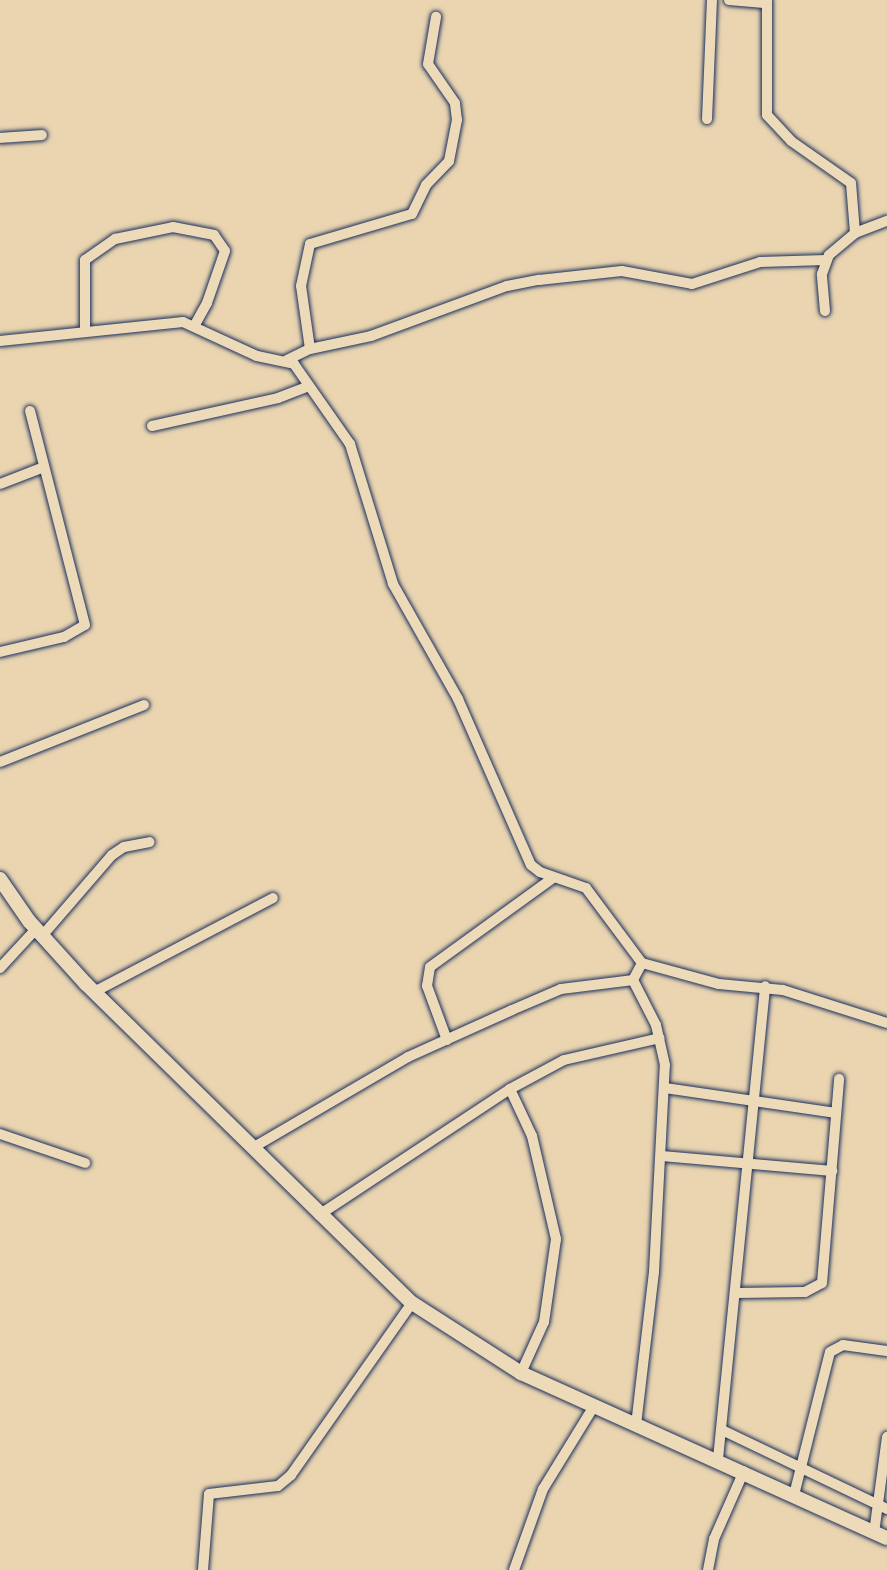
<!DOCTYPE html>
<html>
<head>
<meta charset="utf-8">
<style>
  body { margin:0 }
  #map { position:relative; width:887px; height:1570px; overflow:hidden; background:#ead5b0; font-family:"Indie Flower",sans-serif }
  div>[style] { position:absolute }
  .roads { filter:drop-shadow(0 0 2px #1b2f5e) drop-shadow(0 0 2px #1b2f5e) }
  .minor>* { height:10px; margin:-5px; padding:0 5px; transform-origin:5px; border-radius:5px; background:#eddab8 }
  .tertiary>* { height:14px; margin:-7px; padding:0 7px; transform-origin:7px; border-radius:7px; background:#eddab8 }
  span { translate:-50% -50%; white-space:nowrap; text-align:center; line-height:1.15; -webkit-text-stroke:7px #eddab8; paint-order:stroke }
</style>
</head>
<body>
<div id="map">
  <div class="roads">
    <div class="minor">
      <div style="left:729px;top:0;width:38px;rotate:5deg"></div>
      <div style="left:767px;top:0;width:115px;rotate:90deg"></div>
      <div style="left:767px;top:115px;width:35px;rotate:47deg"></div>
      <div style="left:791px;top:141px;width:73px;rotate:35deg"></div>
      <div style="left:851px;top:183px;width:50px;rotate:85.4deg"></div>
      <div style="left:707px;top:119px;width:119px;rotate:-87.6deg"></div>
      <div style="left:0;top:138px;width:42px;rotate:-4.1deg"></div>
      <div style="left:825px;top:311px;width:37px;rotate:-95deg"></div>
      <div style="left:822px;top:274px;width:20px;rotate:-70deg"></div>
      <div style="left:829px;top:255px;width:34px;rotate:-40deg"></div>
      <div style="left:855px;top:233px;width:34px;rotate:-21deg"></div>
      <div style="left:85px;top:331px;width:71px;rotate:-90deg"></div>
      <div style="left:85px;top:260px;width:37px;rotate:-35deg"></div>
      <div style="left:115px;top:239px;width:59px;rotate:-11.7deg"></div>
      <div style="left:173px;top:227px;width:42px;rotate:11deg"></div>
      <div style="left:214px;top:235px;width:19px;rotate:55deg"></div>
      <div style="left:225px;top:251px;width:55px;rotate:109.1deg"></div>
      <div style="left:207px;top:303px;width:26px;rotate:119deg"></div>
      <div style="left:0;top:341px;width:184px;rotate:-5.9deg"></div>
      <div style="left:183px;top:322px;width:81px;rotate:24.7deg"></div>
      <div style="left:257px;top:356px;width:38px;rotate:12deg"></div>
      <div style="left:294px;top:364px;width:98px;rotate:55deg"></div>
      <div style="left:350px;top:444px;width:146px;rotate:72.9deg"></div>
      <div style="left:393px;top:584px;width:132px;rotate:60.5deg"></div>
      <div style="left:458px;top:699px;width:181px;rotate:66.3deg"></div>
      <div style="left:531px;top:865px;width:11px;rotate:38deg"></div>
      <div style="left:540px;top:872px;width:49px;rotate:19.2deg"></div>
      <div style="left:586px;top:888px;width:94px;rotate:53.3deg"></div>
      <div style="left:642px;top:963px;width:80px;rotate:15.3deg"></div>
      <div style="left:719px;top:984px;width:64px;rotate:5.4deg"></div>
      <div style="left:783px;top:990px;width:109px;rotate:17.6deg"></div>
      <div style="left:310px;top:349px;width:64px;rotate:-98.1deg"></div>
      <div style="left:301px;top:286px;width:43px;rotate:-77.9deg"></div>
      <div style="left:310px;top:244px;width:106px;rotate:-16.4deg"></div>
      <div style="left:412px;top:214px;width:32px;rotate:-64deg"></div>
      <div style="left:426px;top:185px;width:33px;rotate:-46deg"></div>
      <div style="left:449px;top:161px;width:42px;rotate:-79deg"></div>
      <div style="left:457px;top:120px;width:17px;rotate:-97deg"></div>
      <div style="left:455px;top:103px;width:47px;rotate:-124.7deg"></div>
      <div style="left:428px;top:64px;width:48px;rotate:-80.3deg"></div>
      <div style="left:287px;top:360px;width:25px;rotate:-26deg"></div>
      <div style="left:310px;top:349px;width:62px;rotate:-12deg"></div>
      <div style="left:371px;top:336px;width:145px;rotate:-20.2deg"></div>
      <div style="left:507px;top:286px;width:33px;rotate:-11deg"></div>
      <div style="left:539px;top:280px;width:83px;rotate:-6.2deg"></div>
      <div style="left:622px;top:271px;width:71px;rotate:10.5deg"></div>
      <div style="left:692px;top:284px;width:71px;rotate:-17.9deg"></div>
      <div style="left:760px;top:262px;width:66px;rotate:-1.7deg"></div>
      <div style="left:152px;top:426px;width:129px;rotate:-12.5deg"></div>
      <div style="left:278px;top:398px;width:33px;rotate:-21deg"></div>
      <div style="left:0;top:484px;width:47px;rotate:-21.1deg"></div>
      <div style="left:0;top:652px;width:66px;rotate:-13.2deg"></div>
      <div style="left:64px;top:637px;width:24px;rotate:-30deg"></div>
      <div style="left:85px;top:625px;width:221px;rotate:-104.4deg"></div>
      <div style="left:0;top:762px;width:155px;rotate:-21.6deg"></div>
      <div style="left:42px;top:936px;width:107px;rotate:-49.2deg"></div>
      <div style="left:112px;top:855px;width:14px;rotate:-34deg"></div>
      <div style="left:124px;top:847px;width:26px;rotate:-11deg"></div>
      <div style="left:0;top:968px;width:53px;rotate:-47.3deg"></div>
      <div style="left:94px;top:992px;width:202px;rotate:-27.7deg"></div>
      <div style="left:447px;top:1040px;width:58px;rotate:-110.3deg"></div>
      <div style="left:427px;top:986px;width:19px;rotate:-81deg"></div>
      <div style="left:430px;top:967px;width:152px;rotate:-35.9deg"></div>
      <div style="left:665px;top:1088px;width:173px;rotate:8.3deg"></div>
      <div style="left:510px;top:1089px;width:52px;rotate:64.9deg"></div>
      <div style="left:532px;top:1136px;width:106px;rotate:76.9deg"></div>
      <div style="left:556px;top:1239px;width:84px;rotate:98.2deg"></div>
      <div style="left:544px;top:1322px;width:56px;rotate:114.3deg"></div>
      <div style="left:0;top:1134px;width:90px;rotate:18.8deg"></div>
      <div style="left:254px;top:1147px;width:178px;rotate:-30.3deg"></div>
      <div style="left:408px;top:1057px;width:114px;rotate:-24.3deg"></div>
      <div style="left:512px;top:1010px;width:53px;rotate:-23.2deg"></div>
      <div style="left:561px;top:989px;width:73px;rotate:-7.1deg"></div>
      <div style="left:662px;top:1156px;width:171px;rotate:5deg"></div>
      <div style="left:319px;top:1215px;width:229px;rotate:-33.4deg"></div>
      <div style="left:510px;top:1089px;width:61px;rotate:-28.2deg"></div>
      <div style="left:564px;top:1060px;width:98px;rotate:-12.9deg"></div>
      <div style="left:737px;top:1293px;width:68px;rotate:-0.8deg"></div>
      <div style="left:805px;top:1292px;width:19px;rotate:-28deg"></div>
      <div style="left:822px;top:1283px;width:205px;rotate:-85.2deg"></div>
      <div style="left:636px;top:1425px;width:154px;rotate:-83.3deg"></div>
      <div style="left:654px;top:1272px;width:207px;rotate:-87deg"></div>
      <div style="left:665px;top:1065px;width:41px;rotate:-102.7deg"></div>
      <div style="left:656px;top:1025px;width:51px;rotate:-117.1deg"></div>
      <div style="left:633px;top:980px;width:19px;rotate:-62deg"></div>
      <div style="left:722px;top:1430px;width:183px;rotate:25.6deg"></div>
      <div style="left:718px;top:1459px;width:475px;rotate:-84.3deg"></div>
      <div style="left:794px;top:1495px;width:147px;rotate:-75.9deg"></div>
      <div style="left:830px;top:1352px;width:15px;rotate:-28deg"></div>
      <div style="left:843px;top:1345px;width:44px;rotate:7.8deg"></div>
      <div style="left:874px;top:1533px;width:97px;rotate:-82.3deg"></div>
      <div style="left:203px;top:1570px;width:76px;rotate:-85.5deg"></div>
      <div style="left:209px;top:1494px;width:69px;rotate:-6.6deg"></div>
      <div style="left:278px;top:1486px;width:17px;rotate:-40deg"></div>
      <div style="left:291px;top:1475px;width:210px;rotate:-54.9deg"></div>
      <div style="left:514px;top:1570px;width:86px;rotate:-70.3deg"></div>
      <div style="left:543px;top:1489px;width:97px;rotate:-58.4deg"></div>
      <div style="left:708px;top:1570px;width:32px;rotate:-79deg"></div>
      <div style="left:714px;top:1539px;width:74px;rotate:-66.2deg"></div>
    </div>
    <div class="tertiary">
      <div style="left:0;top:879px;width:51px;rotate:55.4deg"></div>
      <div style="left:29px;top:921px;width:85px;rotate:47.9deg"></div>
      <div style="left:86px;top:984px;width:456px;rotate:44.4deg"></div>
      <div style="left:412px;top:1303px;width:130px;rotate:32.7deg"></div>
      <div style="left:521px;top:1373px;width:401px;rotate:24.3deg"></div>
    </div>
  </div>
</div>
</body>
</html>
